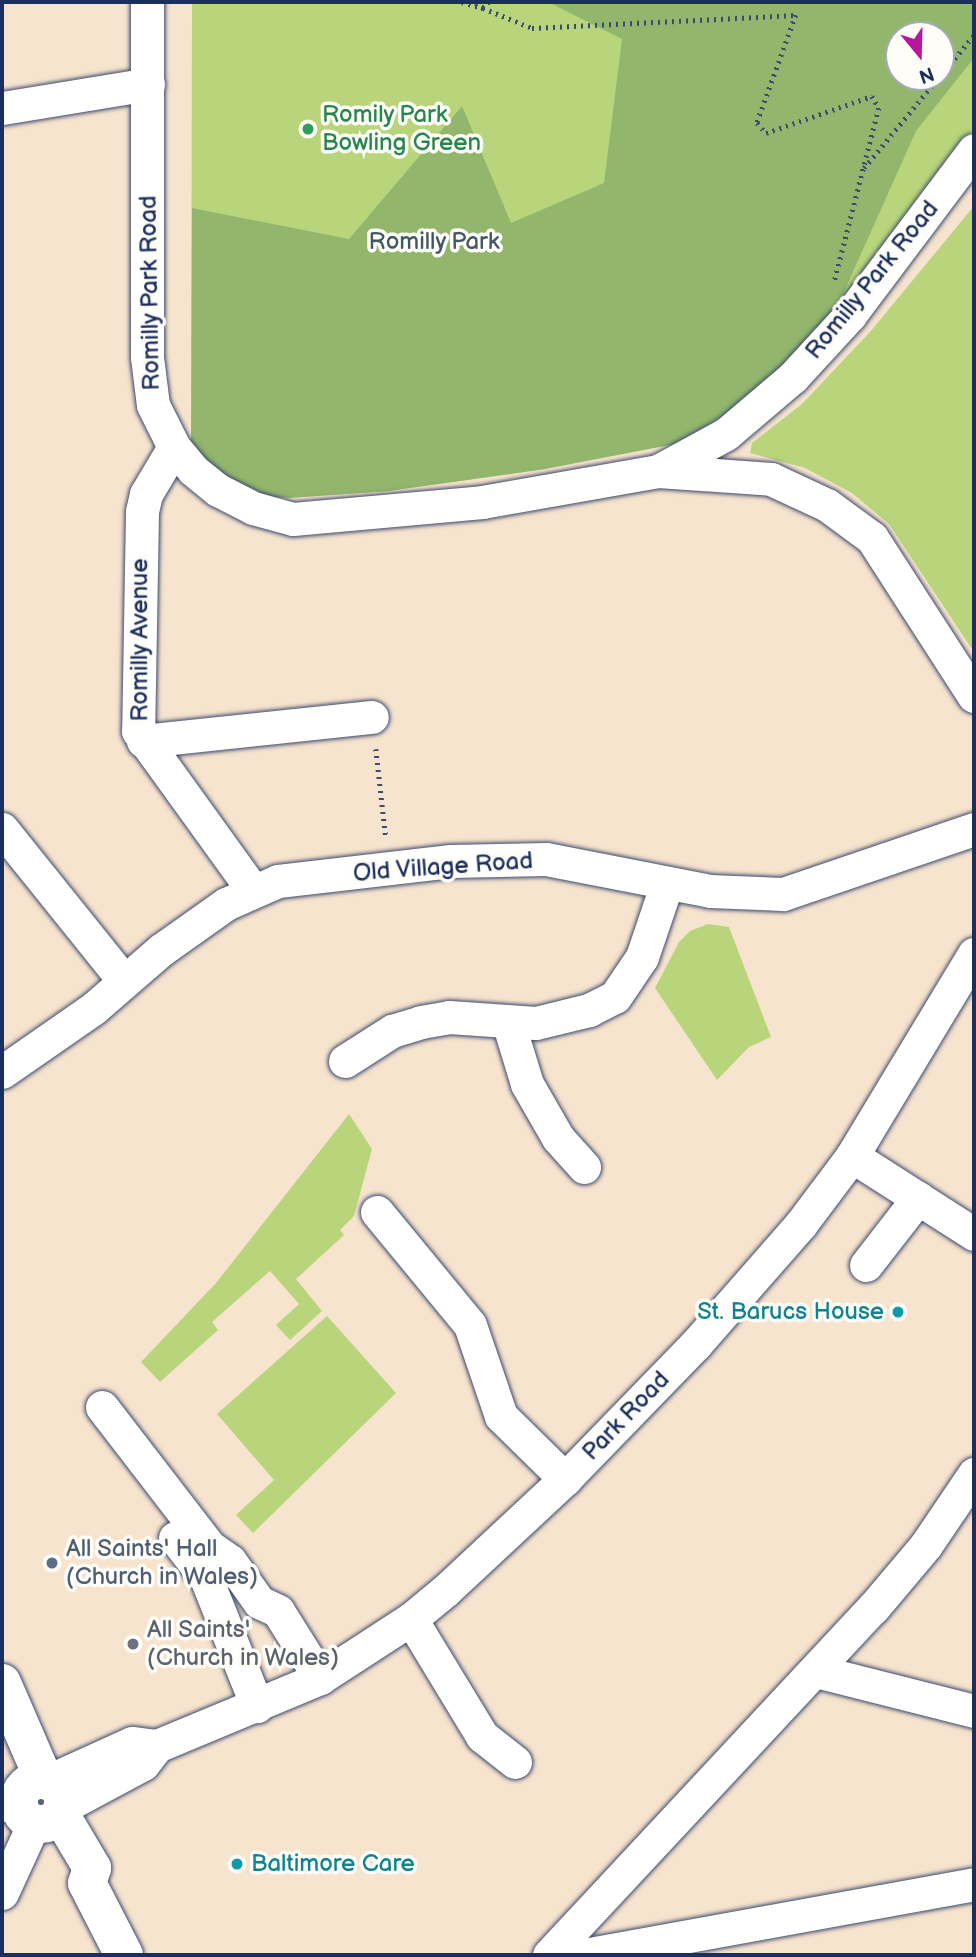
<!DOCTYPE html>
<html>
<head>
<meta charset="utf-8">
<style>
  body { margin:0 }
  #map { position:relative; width:976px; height:1957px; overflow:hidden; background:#f7e4ce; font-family:"Balsamiq Sans",sans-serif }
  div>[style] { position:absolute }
  .green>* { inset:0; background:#b8d57c }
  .forest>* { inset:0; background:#92b66c }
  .path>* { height:4.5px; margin-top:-2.25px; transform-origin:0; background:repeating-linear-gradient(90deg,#3c4a6f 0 2px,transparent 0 7px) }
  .roads { filter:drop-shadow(0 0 2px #3c4a6f) drop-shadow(0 0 2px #3c4a6f) }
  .minor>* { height:33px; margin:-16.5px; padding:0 16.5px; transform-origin:16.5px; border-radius:16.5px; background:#fff }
  .major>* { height:38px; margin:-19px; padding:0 19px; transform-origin:19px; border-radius:19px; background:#fff }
  .major>.ring { margin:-19px; padding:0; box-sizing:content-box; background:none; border:38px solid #fff; border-radius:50% }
  .dots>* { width:19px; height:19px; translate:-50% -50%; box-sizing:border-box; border:4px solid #fdfcf7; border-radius:50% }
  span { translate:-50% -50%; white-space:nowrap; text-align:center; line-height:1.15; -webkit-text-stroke:7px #fdfcf7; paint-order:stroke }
  .leisure-label { font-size:24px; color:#27864d }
  .left { translate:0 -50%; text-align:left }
  .park-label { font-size:24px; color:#425866 }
  .street-label { font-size:24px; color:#1b2f5e }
  .culture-label { font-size:24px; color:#0d838f }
  .right { translate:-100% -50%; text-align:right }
  .service-label { font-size:24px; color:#4e5e75 }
  .worship-label { font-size:24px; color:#5b616d }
  .frame { position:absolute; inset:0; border:4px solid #1b2f5e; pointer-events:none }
  .north { position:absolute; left:885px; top:21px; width:70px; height:70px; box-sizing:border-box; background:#fdfcf7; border:2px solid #a3aaba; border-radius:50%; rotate:161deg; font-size:19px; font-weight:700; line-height:28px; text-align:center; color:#1b2f5e }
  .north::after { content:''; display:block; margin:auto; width:24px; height:32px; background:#b5179e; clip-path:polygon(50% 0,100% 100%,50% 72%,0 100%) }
</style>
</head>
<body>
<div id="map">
  <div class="green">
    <div style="clip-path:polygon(evenodd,192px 2px,974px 2px,974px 128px,839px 303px,545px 469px,388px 491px,288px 498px,191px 457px,192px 2px,899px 35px,941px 35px,941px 77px,899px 77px,899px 35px)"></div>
    <div style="clip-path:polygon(974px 206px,974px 652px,889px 524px,852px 493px,805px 468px,750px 453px,752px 443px,802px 404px,870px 332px)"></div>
    <div style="clip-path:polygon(708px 924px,729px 927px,771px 1037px,749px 1047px,717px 1080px,655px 988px,679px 942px,690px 931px)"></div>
    <div style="clip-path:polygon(349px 1114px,372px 1149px,354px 1216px,340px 1230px,344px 1235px,296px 1279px,322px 1311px,290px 1340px,276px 1325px,299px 1304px,270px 1271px,212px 1322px,218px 1330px,160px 1382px,141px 1362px,216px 1283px)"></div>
    <div style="clip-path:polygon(327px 1316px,396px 1393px,253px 1533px,236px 1515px,274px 1480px,217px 1414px)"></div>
  </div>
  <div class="forest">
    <div style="clip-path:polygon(evenodd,548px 2px,974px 2px,974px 58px,916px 131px,839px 303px,774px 379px,720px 418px,675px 444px,545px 469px,388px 491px,288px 498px,232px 493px,191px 457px,192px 208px,349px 239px,462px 106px,511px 223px,604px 183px,622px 39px,548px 2px,899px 35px,941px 35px,941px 77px,899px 77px,899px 35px)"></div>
  </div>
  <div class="path">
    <div style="left:462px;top:2px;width:22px;rotate:16deg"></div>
    <div style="left:483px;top:8px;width:12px;rotate:-149deg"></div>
    <div style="left:489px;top:2px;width:8px;rotate:135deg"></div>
    <div style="left:483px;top:8px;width:53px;rotate:22.2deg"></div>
    <div style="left:532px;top:28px;width:264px;rotate:-2.8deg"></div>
    <div style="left:796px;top:15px;width:115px;rotate:109.9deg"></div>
    <div style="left:757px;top:123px;width:13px;rotate:48deg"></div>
    <div style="left:766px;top:133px;width:112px;rotate:-19.2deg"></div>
    <div style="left:872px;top:96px;width:14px;rotate:60deg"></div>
    <div style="left:879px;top:108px;width:181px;rotate:104.4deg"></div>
    <div style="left:941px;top:75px;width:52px;rotate:-50.5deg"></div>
    <div style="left:864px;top:168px;width:118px;rotate:-50.5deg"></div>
    <div style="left:376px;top:749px;width:90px;rotate:83.6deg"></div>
  </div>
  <div class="roads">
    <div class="minor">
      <div style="left:147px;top:2px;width:355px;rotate:90deg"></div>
      <div style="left:147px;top:357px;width:48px;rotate:82.9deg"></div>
      <div style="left:153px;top:405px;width:47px;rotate:63.4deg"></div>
      <div style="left:174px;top:447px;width:30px;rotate:50deg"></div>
      <div style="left:193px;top:470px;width:32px;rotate:39deg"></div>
      <div style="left:218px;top:490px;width:39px;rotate:27deg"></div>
      <div style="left:253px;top:508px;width:41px;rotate:15.4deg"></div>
      <div style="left:293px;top:519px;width:190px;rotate:-5.1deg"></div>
      <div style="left:482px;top:502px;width:179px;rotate:-10deg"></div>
      <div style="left:658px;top:471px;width:113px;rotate:4deg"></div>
      <div style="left:771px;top:479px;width:62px;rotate:24.9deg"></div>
      <div style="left:827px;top:505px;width:56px;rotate:36.3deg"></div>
      <div style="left:872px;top:538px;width:188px;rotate:57.2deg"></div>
      <div style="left:2px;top:108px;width:148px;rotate:-9.3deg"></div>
      <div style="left:174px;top:447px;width:55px;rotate:120.8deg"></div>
      <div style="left:146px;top:494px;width:18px;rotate:103deg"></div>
      <div style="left:142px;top:512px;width:219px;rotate:91deg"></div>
      <div style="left:138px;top:731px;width:195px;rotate:54.2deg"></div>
      <div style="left:658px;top:471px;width:77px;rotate:-28.6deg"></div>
      <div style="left:726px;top:434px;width:88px;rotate:-40.4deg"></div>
      <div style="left:793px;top:377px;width:84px;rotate:-47.4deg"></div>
      <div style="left:850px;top:315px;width:206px;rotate:-53.1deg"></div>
      <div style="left:143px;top:741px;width:230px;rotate:-6deg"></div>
      <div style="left:2px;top:829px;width:195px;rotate:51.2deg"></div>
      <div style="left:509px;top:1025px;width:62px;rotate:73deg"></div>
      <div style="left:527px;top:1084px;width:62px;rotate:60.1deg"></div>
      <div style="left:558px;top:1138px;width:39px;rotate:48deg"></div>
      <div style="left:345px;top:1061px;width:56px;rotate:-32.6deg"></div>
      <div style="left:392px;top:1031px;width:30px;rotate:-17deg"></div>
      <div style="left:421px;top:1022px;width:28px;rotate:-10deg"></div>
      <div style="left:449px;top:1017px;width:87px;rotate:3.9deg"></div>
      <div style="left:536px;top:1023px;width:55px;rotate:-13.8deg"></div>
      <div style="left:589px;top:1010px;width:29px;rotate:-27deg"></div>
      <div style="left:615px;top:997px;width:48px;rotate:-56deg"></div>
      <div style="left:642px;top:957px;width:78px;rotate:-71.3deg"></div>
      <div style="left:2px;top:1072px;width:112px;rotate:-34.8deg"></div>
      <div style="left:94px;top:1008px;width:89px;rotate:-40.9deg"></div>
      <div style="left:161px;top:950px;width:80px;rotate:-35.3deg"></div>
      <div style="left:226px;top:904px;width:57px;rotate:-23.9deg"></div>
      <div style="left:278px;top:881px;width:174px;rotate:-6.6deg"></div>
      <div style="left:451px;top:861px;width:95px;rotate:-1.2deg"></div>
      <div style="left:546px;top:859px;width:167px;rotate:11deg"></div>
      <div style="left:710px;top:891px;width:73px;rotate:2.4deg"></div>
      <div style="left:783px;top:894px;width:202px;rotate:-18.8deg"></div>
      <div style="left:852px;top:1156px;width:145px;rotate:32.6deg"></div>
      <div style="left:377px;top:1212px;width:146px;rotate:50.5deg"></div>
      <div style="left:470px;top:1325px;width:96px;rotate:71.2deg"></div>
      <div style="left:501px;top:1416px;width:90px;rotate:44.5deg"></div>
      <div style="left:866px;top:1265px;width:85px;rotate:-52.2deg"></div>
      <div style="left:102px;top:1407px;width:177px;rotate:52.4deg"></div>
      <div style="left:210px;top:1547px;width:24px;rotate:35deg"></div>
      <div style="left:230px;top:1561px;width:50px;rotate:54.7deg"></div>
      <div style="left:259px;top:1602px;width:21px;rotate:25deg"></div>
      <div style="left:278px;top:1611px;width:79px;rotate:57.9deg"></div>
      <div style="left:175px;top:1538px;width:51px;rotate:52.2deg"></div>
      <div style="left:206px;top:1578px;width:138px;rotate:68.3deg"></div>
      <div style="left:411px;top:1619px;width:137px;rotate:58.7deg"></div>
      <div style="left:482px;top:1736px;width:42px;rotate:38.2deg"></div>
      <div style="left:816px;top:1671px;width:163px;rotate:14.2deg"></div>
      <div style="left:48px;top:1781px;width:92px;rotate:-24.3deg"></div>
      <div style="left:132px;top:1743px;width:25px;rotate:7deg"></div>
      <div style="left:157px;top:1746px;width:177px;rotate:-22.6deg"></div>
      <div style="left:320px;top:1678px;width:108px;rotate:-33deg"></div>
      <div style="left:411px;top:1619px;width:45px;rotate:-39.6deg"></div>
      <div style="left:446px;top:1590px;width:163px;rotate:-43deg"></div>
      <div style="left:565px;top:1479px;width:188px;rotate:-45.9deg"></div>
      <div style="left:696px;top:1344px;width:159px;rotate:-48.8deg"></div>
      <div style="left:801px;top:1224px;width:85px;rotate:-53.1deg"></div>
      <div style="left:852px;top:1156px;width:236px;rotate:-58.9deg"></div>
      <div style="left:2px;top:1805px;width:17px;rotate:-13deg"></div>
      <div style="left:63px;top:1807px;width:91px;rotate:-28.3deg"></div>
      <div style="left:143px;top:1764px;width:23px;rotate:-52deg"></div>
      <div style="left:2px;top:1893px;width:77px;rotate:-65.4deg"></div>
      <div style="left:549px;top:1955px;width:475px;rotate:-47deg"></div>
      <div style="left:873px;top:1608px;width:82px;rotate:-49.9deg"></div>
      <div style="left:926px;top:1545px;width:86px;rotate:-55.9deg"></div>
      <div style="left:584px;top:1955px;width:396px;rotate:-10.3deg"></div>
    </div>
    <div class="major">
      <div style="left:2px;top:1683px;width:106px;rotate:66.6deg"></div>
      <div class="ring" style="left:19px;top:1780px;width:6px;height:6px"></div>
      <div style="left:60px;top:1814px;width:63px;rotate:59.3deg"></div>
      <div style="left:92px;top:1868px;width:16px;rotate:108deg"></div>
      <div style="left:87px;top:1883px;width:81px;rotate:62.8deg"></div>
    </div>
  </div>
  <div class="dots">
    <div style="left:308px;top:129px;background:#2e9e5b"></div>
    <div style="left:898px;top:1312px;background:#0f9aa8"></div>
    <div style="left:52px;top:1563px;background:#5c6f8a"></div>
    <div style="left:133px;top:1644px;background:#6b7280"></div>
    <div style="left:237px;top:1864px;background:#0f9aa8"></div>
  </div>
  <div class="leisure-label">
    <span class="left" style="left:322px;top:129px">Romily Park<br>Bowling Green</span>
  </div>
  <div class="park-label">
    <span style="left:434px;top:242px">Romilly Park</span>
  </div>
  <div class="street-label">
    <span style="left:872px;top:280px;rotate:-51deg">Romilly Park Road</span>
    <span style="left:150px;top:293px;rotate:-91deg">Romilly Park Road</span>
    <span style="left:140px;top:640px;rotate:-90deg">Romilly Avenue</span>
    <span style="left:443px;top:867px;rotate:-4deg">Old Village Road</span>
    <span style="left:626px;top:1416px;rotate:-46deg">Park Road</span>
  </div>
  <div class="culture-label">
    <span class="right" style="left:884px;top:1312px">St. Barucs House</span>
    <span class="left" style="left:251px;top:1864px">Baltimore Care</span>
  </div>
  <div class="service-label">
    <span class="left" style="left:66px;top:1563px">All Saints' Hall<br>(Church in Wales)</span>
  </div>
  <div class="worship-label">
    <span class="left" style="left:147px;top:1644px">All Saints'<br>(Church in Wales)</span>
  </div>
  <div class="frame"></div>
  <div class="north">N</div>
</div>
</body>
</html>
